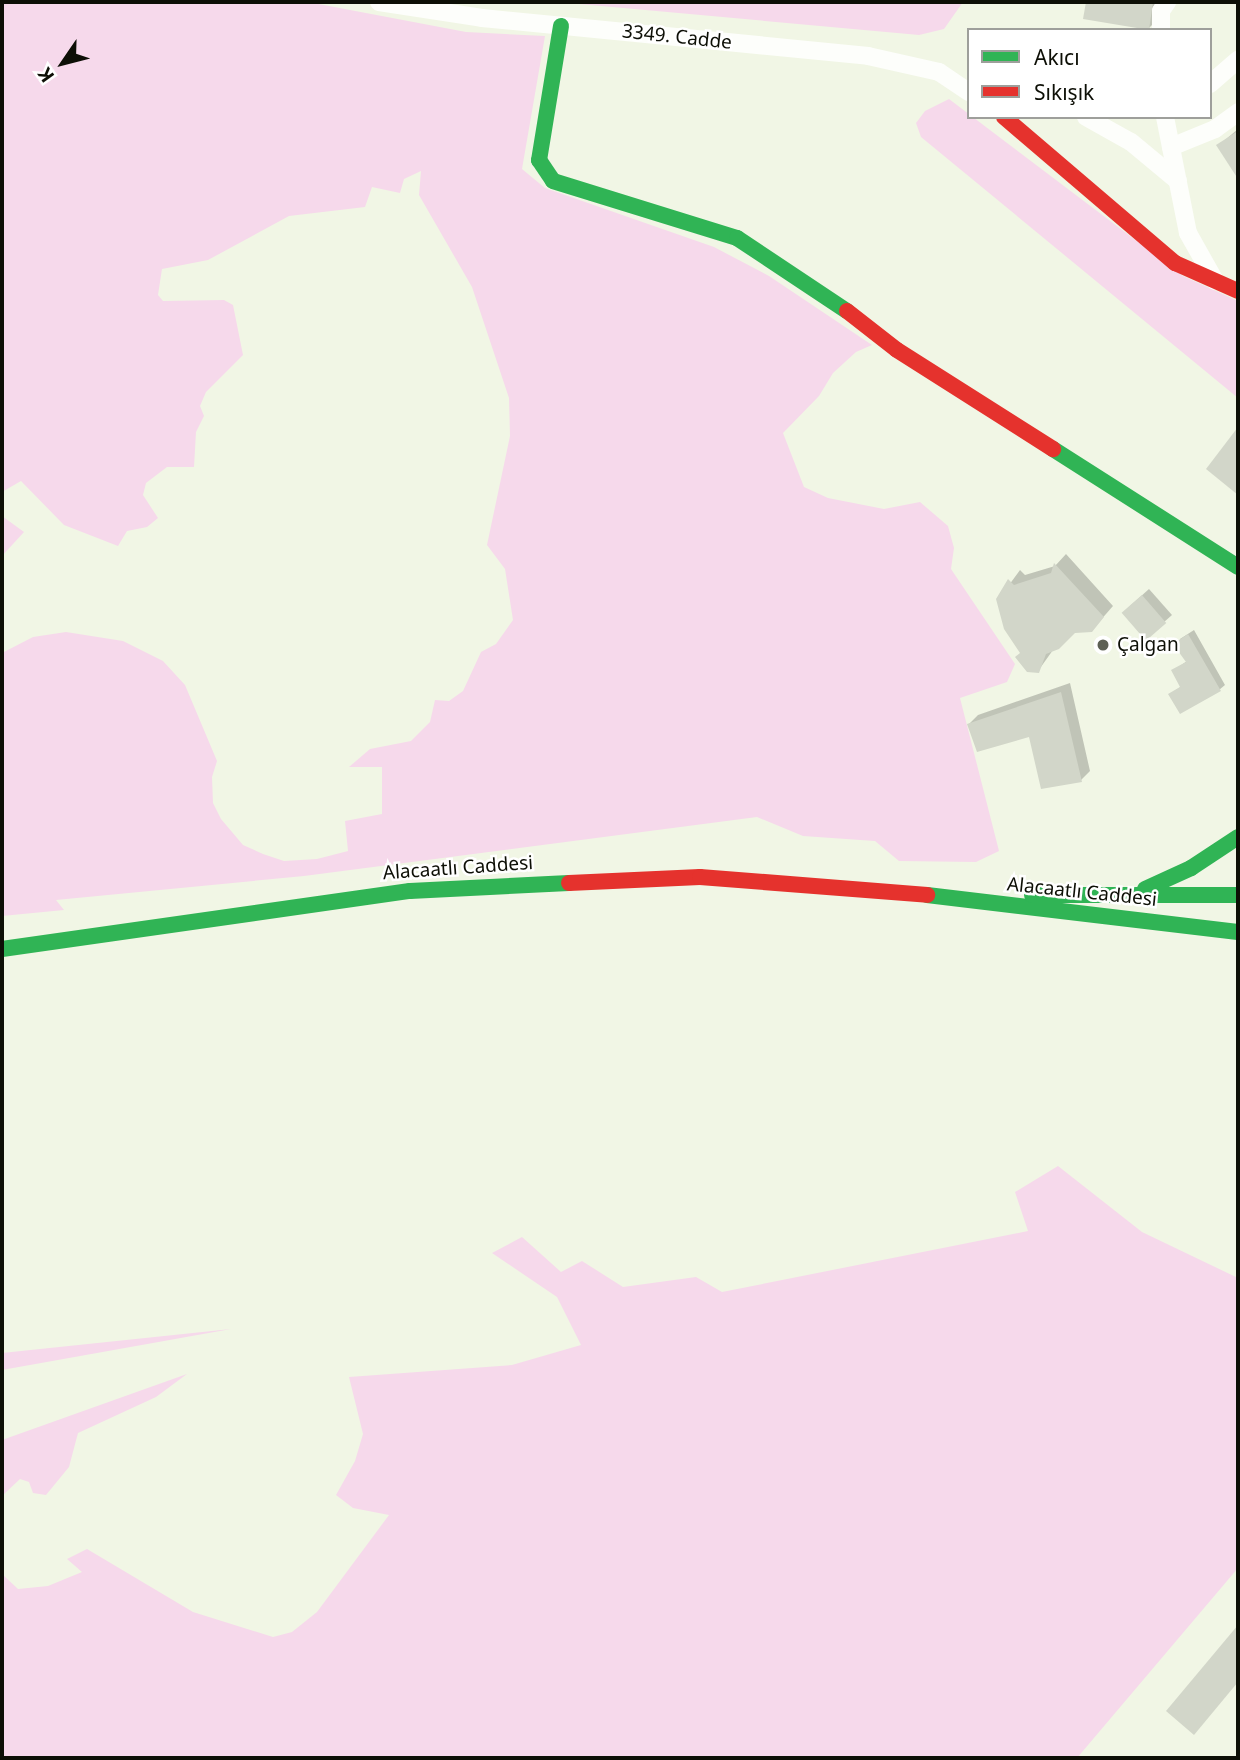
<!DOCTYPE html>
<html>
<head>
<meta charset="utf-8">
<style>
  body { margin:0 }
  #map { position:relative; width:1240px; height:1760px; overflow:hidden; background:#f1f6e5; font-family:"Noto Sans",sans-serif }
  div>[style] { position:absolute }
  .green>* { inset:0; background:#f6d9eb }
  .shadow>* { inset:0; background:#0003 }
  .building>* { inset:0; background:#d2d6c9; transform-origin:0 0 }
  .street>* { height:18px; margin:-9px; padding:0 9px; transform-origin:9px; border-radius:9px; background:#fdfefb }
  .fast>* { height:16px; margin:-8px; padding:0 8px; transform-origin:8px; border-radius:8px; background:#30b455 }
  .jam>* { height:16px; margin:-8px; padding:0 8px; transform-origin:8px; border-radius:8px; background:#e5322d }
  .dots>* { width:19px; height:19px; translate:-50% -50%; box-sizing:border-box; border:4px solid #fff; border-radius:50% }
  span { translate:-50% -50%; white-space:nowrap; text-align:center; line-height:1.15; -webkit-text-stroke:5px #fff; paint-order:stroke }
  .street-label { font-size:19px; color:#0d0f06 }
  .poi-label { font-size:19px; color:#0d0f06 }
  .left { translate:0 -50%; text-align:left }
  .frame { position:absolute; inset:0; border:4px solid #0d0f06; pointer-events:none }
  .legend { position:absolute; left:967px; top:28px; width:245px; height:91px; box-sizing:border-box; background:#fff; border:2px solid #9e9f9b; margin:0; padding:9px 12px; list-style:none; font-size:21px; color:#0d0f06 }
  .legend li { display:flex; align-items:center; gap:14px; height:35px }
  .legend b { width:35px; border:2px solid #9e9f9b }
  .north { position:absolute; left:28px; top:28px; width:70px; height:70px; -webkit-text-stroke:5px #fff; paint-order:stroke; rotate:235deg; font-size:19px; font-weight:700; line-height:28px; text-align:center; color:#0d0f06 }
  .north::after { content:''; display:block; margin:auto; width:24px; height:32px; background:#0d0f06; clip-path:polygon(50% 0,100% 100%,50% 72%,0 100%) }
</style>
</head>
<body>
<div id="map">
  <div class="green">
    <div style="clip-path:polygon(2px 2px,308px 2px,466px 32px,545px 36px,522px 169px,545px 188px,714px 247px,769px 276px,872px 345px,856px 352px,833px 373px,819px 396px,783px 433px,804px 487px,828px 498px,884px 509px,920px 502px,948px 526px,954px 548px,951px 569px,1015px 664px,1007px 682px,960px 698px,999px 851px,976px 862px,899px 861px,875px 841px,803px 836px,757px 817px,304px 876px,56px 900px,64px 910px,2px 916px,2px 653px,33px 637px,66px 632px,123px 641px,163px 661px,185px 685px,217px 761px,212px 777px,213px 803px,221px 819px,243px 845px,263px 854px,284px 861px,317px 859px,348px 851px,345px 821px,382px 814px,382px 767px,349px 767px,370px 749px,411px 741px,430px 722px,435px 700px,449px 701px,463px 691px,481px 652px,496px 644px,513px 620px,505px 569px,487px 545px,510px 436px,509px 398px,472px 287px,419px 195px,421px 171px,404px 179px,400px 193px,372px 187px,365px 207px,289px 216px,208px 260px,162px 269px,158px 295px,163px 301px,224px 300px,233px 305px,243px 355px,206px 392px,200px 406px,204px 416px,196px 432px,194px 467px,167px 467px,146px 483px,143px 495px,158px 518px,147px 527px,127px 531px,118px 546px,64px 525px,21px 481px,2px 492px)"></div>
    <div style="clip-path:polygon(557px 2px,963px 2px,944px 29px,919px 35px)"></div>
    <div style="clip-path:polygon(949px 99px,1183px 276px,1238px 301px,1238px 398px,921px 137px,916px 123px,925px 111px)"></div>
    <div style="clip-path:polygon(2px 516px,24px 532px,2px 556px)"></div>
    <div style="clip-path:polygon(1058px 1166px,1142px 1232px,1238px 1278px,1238px 1568px,1077px 1758px,2px 1758px,2px 1574px,18px 1589px,48px 1586px,82px 1572px,67px 1559px,87px 1549px,193px 1612px,273px 1637px,292px 1632px,317px 1612px,389px 1515px,353px 1508px,336px 1495px,355px 1461px,363px 1434px,349px 1377px,512px 1365px,581px 1345px,557px 1297px,492px 1253px,522px 1237px,561px 1272px,582px 1261px,623px 1287px,696px 1277px,722px 1292px,1028px 1231px,1015px 1192px)"></div>
    <div style="clip-path:polygon(231px 1329px,2px 1370px,2px 1353px)"></div>
    <div style="clip-path:polygon(187px 1374px,156px 1397px,78px 1433px,69px 1467px,46px 1495px,33px 1493px,29px 1482px,20px 1479px,2px 1496px,2px 1440px)"></div>
  </div>
  <div class="shadow">
    <div style="clip-path:polygon(1088px 2px,1161px 2px,1158px 19px,1148px 29px,1085px 18px)"></div>
    <div style="clip-path:polygon(1238px 129px,1238px 175px,1219px 145px)"></div>
    <div style="clip-path:polygon(1066px 554px,1113px 606px,1092px 630px,1074px 632px,1053px 650px,1038px 671px,1022px 653px,998px 600px,1020px 570px,1025px 575px,1055px 566px)"></div>
    <div style="clip-path:polygon(1149px 589px,1172px 615px,1146px 638px,1130px 606px)"></div>
    <div style="clip-path:polygon(1194px 630px,1225px 685px,1219px 690px,1170px 694px,1182px 686px,1173px 671px,1187px 661px,1180px 639px)"></div>
    <div style="clip-path:polygon(1070px 683px,1090px 771px,1081px 780px,1030px 734px,969px 724px,978px 715px)"></div>
  </div>
  <div class="building">
    <div style="clip-path:polygon(1086px 2px,1153px 2px,1149px 30px,1083px 19px)"></div>
    <div style="clip-path:polygon(1238px 131px,1238px 179px,1216px 145px)"></div>
    <div style="clip-path:polygon(1238px 427px,1238px 495px,1206px 469px)"></div>
    <div style="clip-path:polygon(1054px 563px,1104px 617px,1092px 632px,1075px 633px,1059px 649px,1046px 654px,1039px 673px,1027px 672px,1015px 657px,1020px 653px,1004px 629px,996px 599px,1008px 579px,1014px 585px,1051px 573px)"></div>
    <div style="left:1142px;top:595px;width:37px;height:27px;rotate:49deg"></div>
    <div style="clip-path:polygon(1188px 634px,1221px 691px,1180px 714px,1168px 694px,1180px 687px,1171px 670px,1186px 662px,1173px 644px)"></div>
    <div style="clip-path:polygon(1061px 692px,1082px 782px,1041px 789px,1029px 737px,977px 752px,967px 724px)"></div>
    <div style="clip-path:polygon(1238px 1625px,1238px 1682px,1194px 1735px,1166px 1711px)"></div>
  </div>
  <div class="street">
    <div style="left:379px;top:2px;width:104px;rotate:8.8deg"></div>
    <div style="left:482px;top:18px;width:388px;rotate:5.6deg"></div>
    <div style="left:868px;top:56px;width:73px;rotate:12.7deg"></div>
    <div style="left:939px;top:72px;width:36px;rotate:34deg"></div>
    <div style="left:1161px;top:30px;width:19px;rotate:-90deg"></div>
    <div style="left:1161px;top:11px;width:11px;rotate:-56deg"></div>
    <div style="left:1210px;top:84px;width:37px;rotate:-41deg"></div>
    <div style="left:1086px;top:117px;width:51px;rotate:29.1deg"></div>
    <div style="left:1131px;top:142px;width:61px;rotate:39.7deg"></div>
    <div style="left:1165px;top:117px;width:118px;rotate:78.8deg"></div>
    <div style="left:1188px;top:233px;width:55px;rotate:60.6deg"></div>
    <div style="left:1171px;top:147px;width:48px;rotate:-22.2deg"></div>
    <div style="left:1215px;top:129px;width:29px;rotate:-36deg"></div>
  </div>
  <div class="fast">
    <div style="left:561px;top:26px;width:136px;rotate:99.3deg"></div>
    <div style="left:539px;top:160px;width:25px;rotate:56deg"></div>
    <div style="left:553px;top:181px;width:193px;rotate:17.2deg"></div>
    <div style="left:737px;top:238px;width:132px;rotate:33.6deg"></div>
    <div style="left:1053px;top:449px;width:219px;rotate:32.5deg"></div>
    <div style="left:1145px;top:889px;width:51px;rotate:-24.5deg"></div>
    <div style="left:1191px;top:868px;width:56px;rotate:-33.4deg"></div>
    <div style="left:927px;top:895px;width:313px;rotate:6.8deg"></div>
    <div style="left:1032px;top:895px;width:206px"></div>
    <div style="left:2px;top:949px;width:412px;rotate:-8.1deg"></div>
    <div style="left:410px;top:891px;width:159px;rotate:-2.9deg"></div>
  </div>
  <div class="jam">
    <div style="left:1004px;top:117px;width:225px;rotate:40.5deg"></div>
    <div style="left:1175px;top:263px;width:69px;rotate:24deg"></div>
    <div style="left:847px;top:311px;width:63px;rotate:38deg"></div>
    <div style="left:897px;top:350px;width:185px;rotate:32.4deg"></div>
    <div style="left:569px;top:883px;width:131px;rotate:-2.6deg"></div>
    <div style="left:700px;top:877px;width:228px;rotate:4.5deg"></div>
  </div>
  <div class="dots">
    <div style="left:1103px;top:645px;background:#5d6054"></div>
  </div>
  <div class="street-label">
    <span style="left:677px;top:37px;rotate:6deg">3349. Cadde</span>
    <span style="left:458px;top:868px;rotate:-4deg">Alacaatlı Caddesi</span>
    <span style="left:1082px;top:892px;rotate:6deg">Alacaatlı Caddesi</span>
  </div>
  <div class="poi-label">
    <span class="left" style="left:1117px;top:645px">Çalgan</span>
  </div>
  <div class="frame"></div>
  <ul class="legend">
  <li><b style="height:9px;background:#30b455"></b>Akıcı</li>
  <li><b style="height:9px;background:#e5322d"></b>Sıkışık</li>
  </ul>
  <div class="north">K</div>
</div>
</body>
</html>
